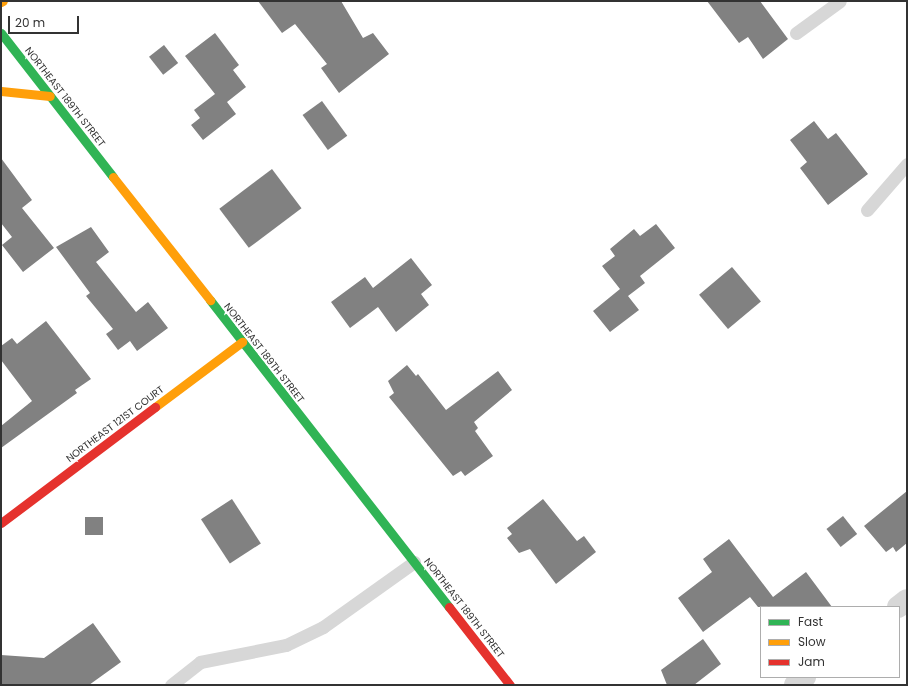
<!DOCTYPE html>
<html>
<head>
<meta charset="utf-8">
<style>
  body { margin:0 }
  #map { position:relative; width:908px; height:686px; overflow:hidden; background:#fff; font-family:Poppins,sans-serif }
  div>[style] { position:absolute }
  .building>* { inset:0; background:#818181; transform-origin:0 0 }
  .lane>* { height:13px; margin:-6.5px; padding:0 6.5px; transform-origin:6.5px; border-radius:6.5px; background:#d7d7d7 }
  .street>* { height:22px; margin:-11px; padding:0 11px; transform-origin:11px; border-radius:11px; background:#d7d7d7 }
  .fast>* { height:9px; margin:-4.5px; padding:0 4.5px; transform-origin:4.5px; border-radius:4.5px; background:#30b455 }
  .slow>* { height:9px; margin:-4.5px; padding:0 4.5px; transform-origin:4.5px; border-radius:4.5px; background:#ff9f0a }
  .jam>* { height:9px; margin:-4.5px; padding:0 4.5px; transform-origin:4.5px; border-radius:4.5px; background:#e5322d }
  span { translate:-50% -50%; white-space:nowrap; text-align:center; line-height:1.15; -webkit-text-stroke:4px #fff; paint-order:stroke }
  .street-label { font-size:10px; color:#333 }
  .frame { position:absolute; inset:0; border:2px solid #333; pointer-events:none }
  .legend { position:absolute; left:760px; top:606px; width:140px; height:72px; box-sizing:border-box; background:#fff; border:1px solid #adadad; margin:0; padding:5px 7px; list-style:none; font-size:12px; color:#333 }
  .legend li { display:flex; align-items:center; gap:8px; height:20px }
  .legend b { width:20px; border:1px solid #adadad }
  .scale { position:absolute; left:8px; top:16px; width:71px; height:18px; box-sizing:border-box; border:2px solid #333; border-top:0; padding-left:5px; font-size:12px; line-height:14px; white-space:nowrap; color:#333; -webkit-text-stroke:3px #fff; paint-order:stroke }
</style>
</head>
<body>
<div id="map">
  <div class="building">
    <div style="clip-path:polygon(258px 1px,341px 1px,363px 38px,373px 33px,389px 54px,339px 93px,321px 68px,327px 64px,295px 24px,282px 33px)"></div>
    <div style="clip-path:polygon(707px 1px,760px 1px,788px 39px,763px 59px,748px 37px,739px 43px)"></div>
    <div style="clip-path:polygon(215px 33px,239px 65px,233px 70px,246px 87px,227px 102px,236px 114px,203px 140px,191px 125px,200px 118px,194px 110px,215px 94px,185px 56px)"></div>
    <div style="left:164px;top:45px;width:23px;height:19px;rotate:52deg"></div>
    <div style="left:322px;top:101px;width:43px;height:24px;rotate:54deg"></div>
    <div style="clip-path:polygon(814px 121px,828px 139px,836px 133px,868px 174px,828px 205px,800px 168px,807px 162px,790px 140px)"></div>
    <div style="clip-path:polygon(1px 158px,32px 200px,22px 208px,54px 248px,23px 272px,2px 245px,12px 237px,1px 223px)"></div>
    <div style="left:272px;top:169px;width:49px;height:66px;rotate:53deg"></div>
    <div style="clip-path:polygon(656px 224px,675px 248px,640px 276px,645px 283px,628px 296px,639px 310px,610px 332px,593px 311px,620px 289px,602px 266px,615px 256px,610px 249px,634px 229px,640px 236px)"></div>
    <div style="clip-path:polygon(91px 227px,109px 252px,96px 262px,136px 312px,148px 302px,168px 328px,137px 351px,130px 341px,118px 350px,106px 334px,113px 329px,86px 296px,90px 293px,56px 247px)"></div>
    <div style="clip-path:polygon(411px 258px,432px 285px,421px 294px,429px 305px,396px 332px,378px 307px,350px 328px,331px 302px,365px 277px,373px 288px)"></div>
    <div style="left:732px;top:267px;width:45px;height:43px;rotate:50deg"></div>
    <div style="clip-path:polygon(46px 321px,91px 379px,75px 390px,77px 393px,1px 448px,1px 426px,32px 401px,1px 360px,1px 346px,12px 338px,17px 344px)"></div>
    <div style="clip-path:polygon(407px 365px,416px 376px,418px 374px,446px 410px,498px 371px,512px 390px,474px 422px,478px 428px,475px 431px,493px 456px,465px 476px,461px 471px,453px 476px,389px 397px,394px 393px,388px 381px)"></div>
    <div style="clip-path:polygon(907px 491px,907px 543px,896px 552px,893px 547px,886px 552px,864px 526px)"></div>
    <div style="left:232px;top:499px;width:53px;height:37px;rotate:57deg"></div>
    <div style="clip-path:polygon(543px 499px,577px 541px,584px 536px,596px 552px,556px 584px,530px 549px,519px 553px,507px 538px,512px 534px,507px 528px)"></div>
    <div style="left:843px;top:516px;width:23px;height:21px;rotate:52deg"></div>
    <div style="left:85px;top:517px;width:18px;height:18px"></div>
    <div style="clip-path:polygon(729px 539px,773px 597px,806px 572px,832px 607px,758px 607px,750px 597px,703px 632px,678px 598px,712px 572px,703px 559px)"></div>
    <div style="clip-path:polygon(93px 623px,121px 662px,89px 685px,1px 685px,1px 655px,44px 658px)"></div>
    <div style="clip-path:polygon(703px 639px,721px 664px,694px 685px,667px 685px,661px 670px)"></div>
  </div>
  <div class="lane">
    <div style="left:796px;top:33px;width:54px;rotate:-36deg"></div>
    <div style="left:867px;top:210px;width:61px;rotate:-49deg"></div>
    <div style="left:171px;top:685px;width:37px;rotate:-38deg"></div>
    <div style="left:200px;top:662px;width:88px;rotate:-11.2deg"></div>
    <div style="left:286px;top:645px;width:41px;rotate:-25.9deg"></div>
    <div style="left:323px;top:627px;width:112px;rotate:-35.5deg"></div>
  </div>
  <div class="street">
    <div style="left:898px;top:607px;width:11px;rotate:-38deg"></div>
    <div style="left:795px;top:685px;width:13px;rotate:-39deg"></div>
  </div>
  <div class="fast">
    <div style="left:1px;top:33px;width:182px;rotate:52.1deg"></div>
    <div style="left:210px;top:300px;width:389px;rotate:52.1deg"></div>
  </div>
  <div class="slow">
    <div style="left:1px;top:2px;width:2px;rotate:-27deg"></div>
    <div style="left:1px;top:91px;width:49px;rotate:5.8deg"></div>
    <div style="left:113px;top:177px;width:157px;rotate:51.7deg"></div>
    <div style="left:155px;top:407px;width:109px;rotate:-36.8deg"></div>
  </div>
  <div class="jam">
    <div style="left:1px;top:523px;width:193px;rotate:-37deg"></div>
    <div style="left:449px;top:607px;width:99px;rotate:52deg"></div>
  </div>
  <div class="street-label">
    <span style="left:65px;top:97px;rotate:52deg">NORTHEAST 189TH STREET</span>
    <span style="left:264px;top:353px;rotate:52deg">NORTHEAST 189TH STREET</span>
    <span style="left:115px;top:424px;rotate:-37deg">NORTHEAST 121ST COURT</span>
    <span style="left:464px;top:608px;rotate:52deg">NORTHEAST 189TH STREET</span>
  </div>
  <div class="frame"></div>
  <ul class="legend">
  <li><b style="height:5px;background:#30b455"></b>Fast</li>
  <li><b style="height:5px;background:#ff9f0a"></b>Slow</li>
  <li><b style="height:5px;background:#e5322d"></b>Jam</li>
  </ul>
  <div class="scale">20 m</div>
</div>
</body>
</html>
